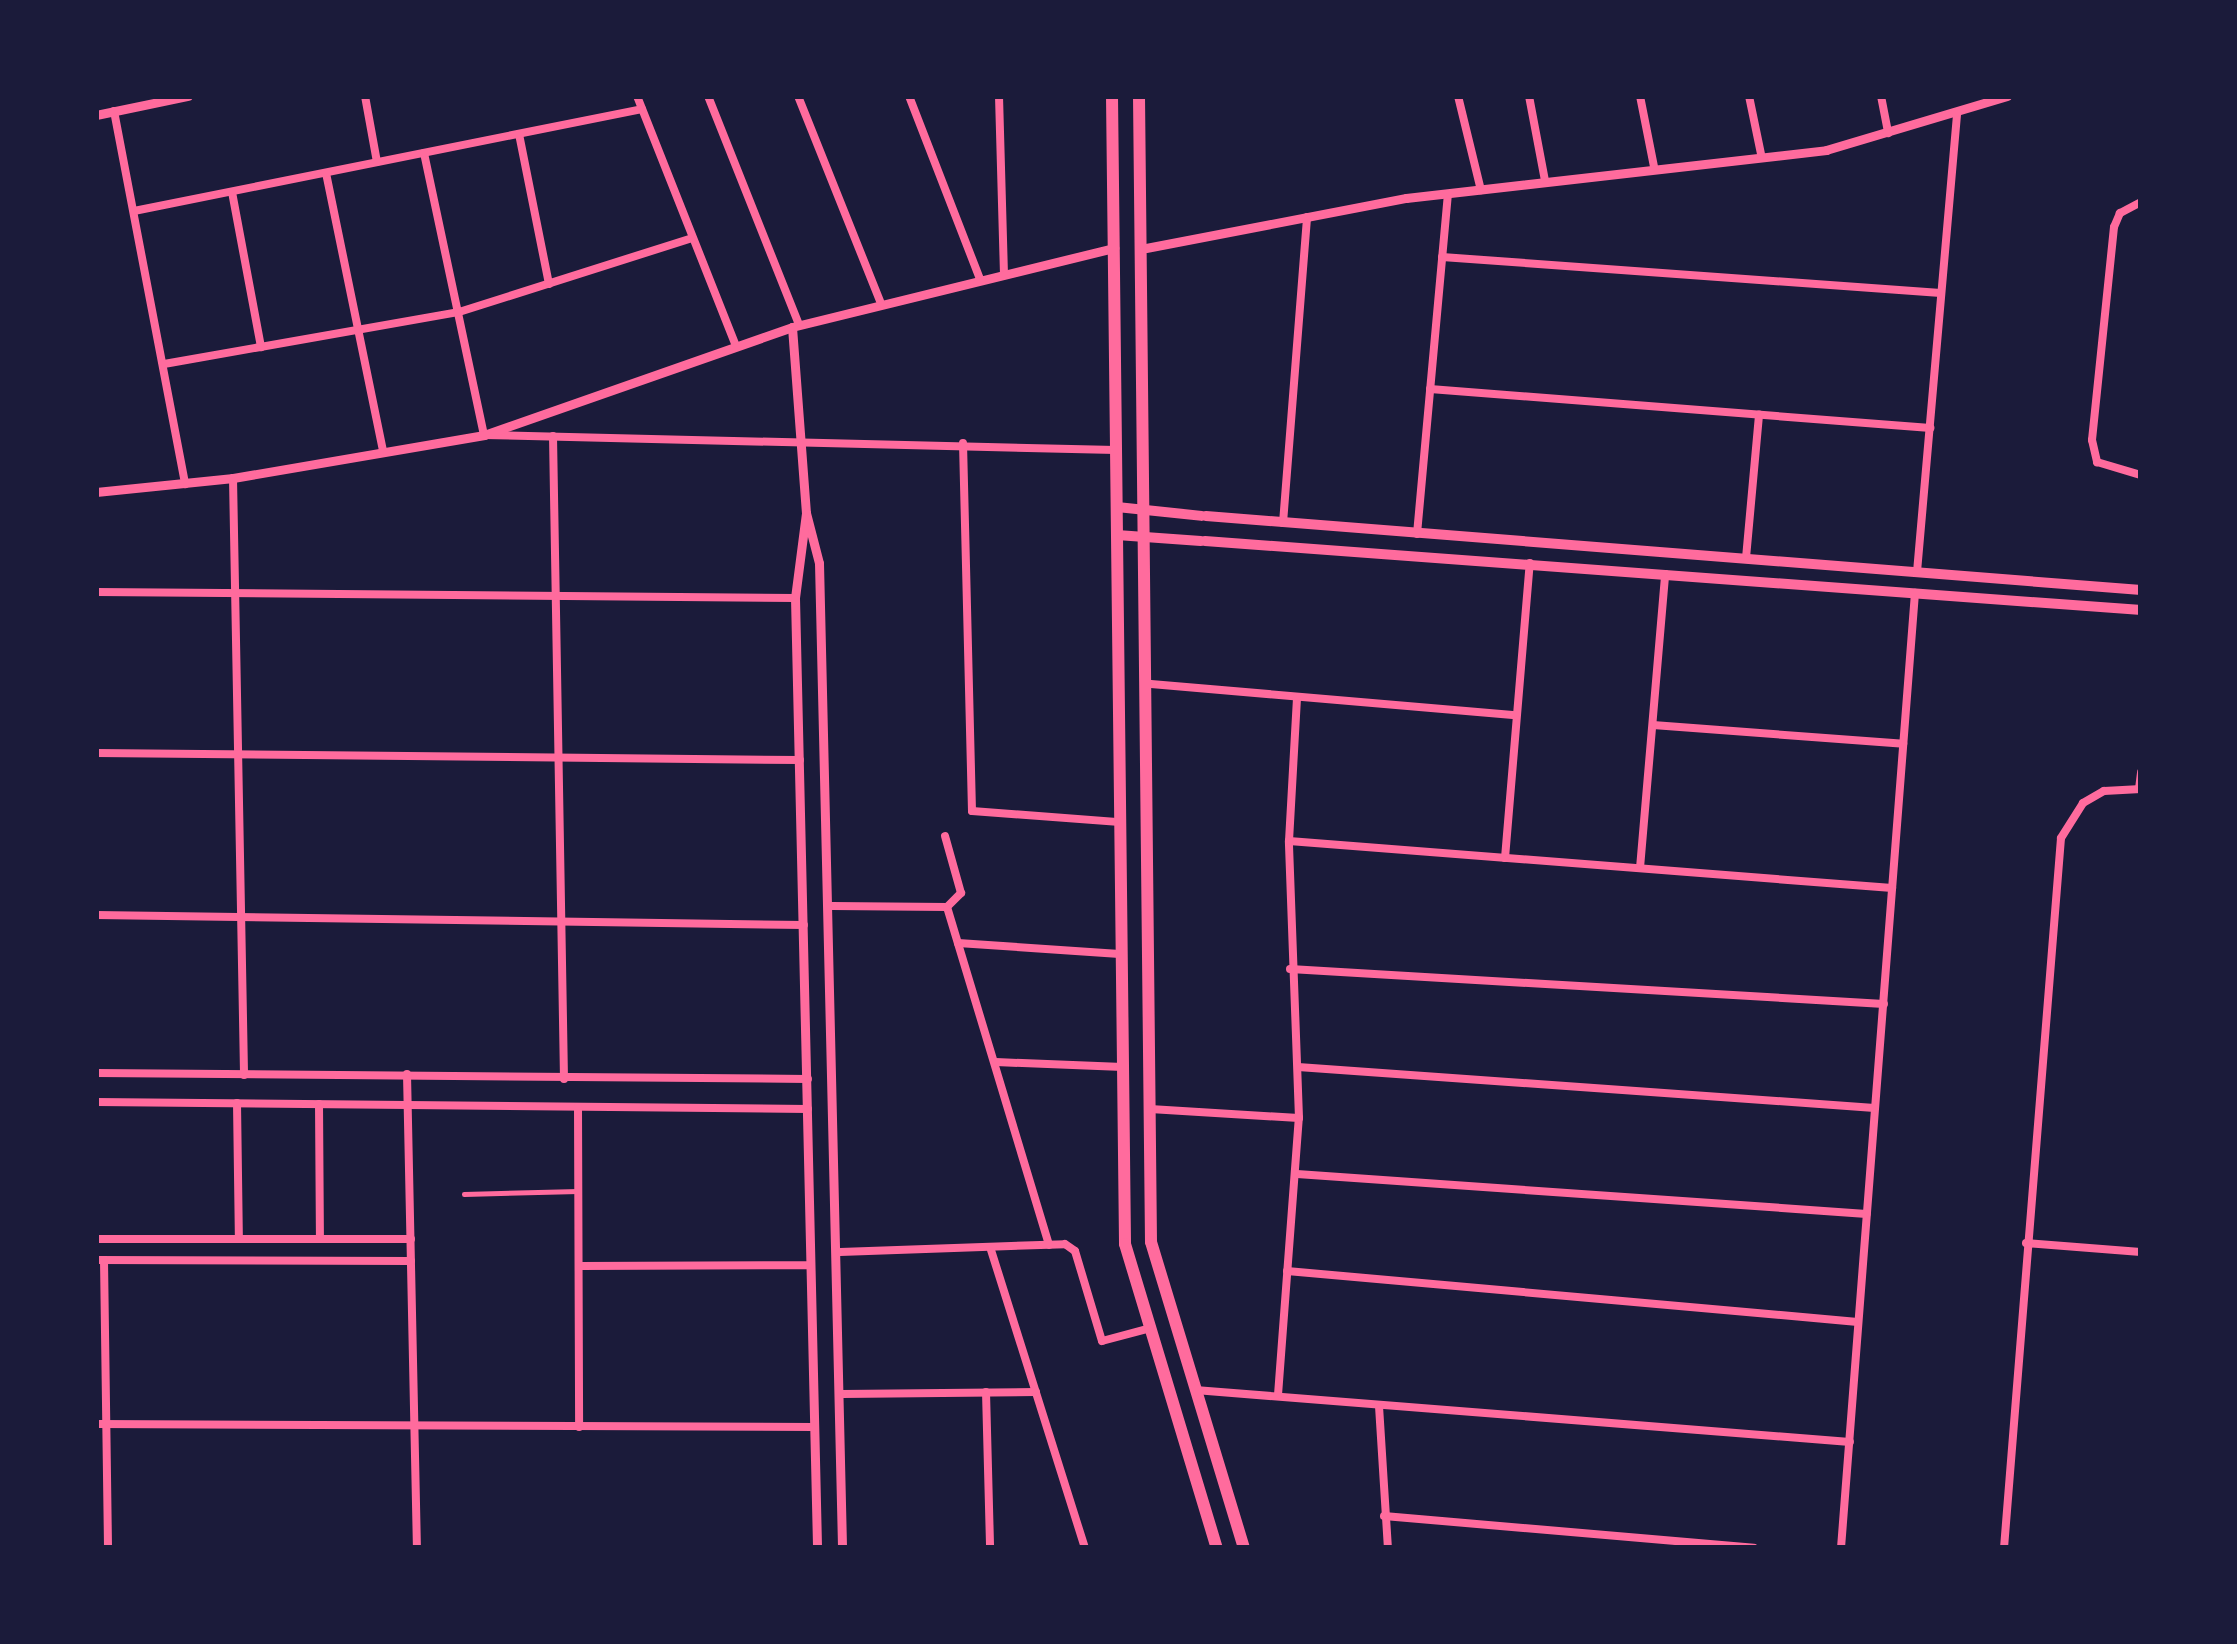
<!DOCTYPE html>
<html>
<head>
<meta charset="utf-8">
<style>
  body { margin:0 }
  #map { position:relative; width:2237px; height:1644px; overflow:hidden; background:#1b1b3a; font-family:Lato,sans-serif }
  div>[style] { position:absolute }
  .service>* { height:4.5px; margin:-2.25px; padding:0 2.25px; transform-origin:2.25px; border-radius:2.25px; background:#ff6b9d }
  .minor>* { height:8px; margin:-4px; padding:0 4px; transform-origin:4px; border-radius:4px; background:#ff6b9d }
  .tertiary>* { height:9px; margin:-4.5px; padding:0 4.5px; transform-origin:4.5px; border-radius:4.5px; background:#ff6b9d }
  .secondary>* { height:10px; margin:-5px; padding:0 5px; transform-origin:5px; border-radius:5px; background:#ff6b9d }
  .primary>* { height:12px; margin:-6px; padding:0 6px; transform-origin:6px; border-radius:6px; background:#ff6b9d }
  span { translate:-50% -50%; white-space:nowrap; text-align:center; line-height:1.15; -webkit-text-stroke:9px #1b1b3a; paint-order:stroke }
  .frame { position:absolute; inset:0; border:99px solid #1b1b3a; pointer-events:none }
</style>
</head>
<body>
<div id="map">
  <div class="service">
    <div style="left:464px;top:1194px;width:114px;rotate:-1.5deg"></div>
  </div>
  <div class="minor">
    <div style="left:365px;top:96px;width:67px;rotate:79.7deg"></div>
    <div style="left:637px;top:96px;width:267px;rotate:68.4deg"></div>
    <div style="left:708px;top:96px;width:246px;rotate:68.3deg"></div>
    <div style="left:798px;top:96px;width:223px;rotate:68.2deg"></div>
    <div style="left:909px;top:96px;width:196px;rotate:68.8deg"></div>
    <div style="left:999px;top:96px;width:177px;rotate:88.4deg"></div>
    <div style="left:1458px;top:96px;width:97px;rotate:76.3deg"></div>
    <div style="left:1529px;top:96px;width:86px;rotate:79.3deg"></div>
    <div style="left:1640px;top:96px;width:72px;rotate:78.8deg"></div>
    <div style="left:1749px;top:96px;width:59px;rotate:78.3deg"></div>
    <div style="left:1881px;top:96px;width:38px;rotate:79deg"></div>
    <div style="left:114px;top:111px;width:380px;rotate:79.2deg"></div>
    <div style="left:519px;top:134px;width:153px;rotate:78.7deg"></div>
    <div style="left:424px;top:153px;width:288px;rotate:78deg"></div>
    <div style="left:484px;top:435px;width:632px;rotate:1.36deg"></div>
    <div style="left:326px;top:173px;width:284px;rotate:78.4deg"></div>
    <div style="left:232px;top:192px;width:158px;rotate:79.4deg"></div>
    <div style="left:2141px;top:202px;width:24px;rotate:152deg"></div>
    <div style="left:2120px;top:213px;width:15px;rotate:113deg"></div>
    <div style="left:2114px;top:227px;width:214px;rotate:95.9deg"></div>
    <div style="left:2092px;top:440px;width:23px;rotate:77deg"></div>
    <div style="left:2097px;top:462px;width:46px;rotate:16.5deg"></div>
    <div style="left:134px;top:211px;width:518px;rotate:-11.35deg"></div>
    <div style="left:1442px;top:257px;width:500px;rotate:4.13deg"></div>
    <div style="left:164px;top:364px;width:300px;rotate:-10deg"></div>
    <div style="left:459px;top:312px;width:244px;rotate:-17.6deg"></div>
    <div style="left:1430px;top:389px;width:502px;rotate:4.46deg"></div>
    <div style="left:553px;top:436px;width:643px;rotate:89.02deg"></div>
    <div style="left:963px;top:443px;width:368px;rotate:88.6deg"></div>
    <div style="left:972px;top:811px;width:145px;rotate:4.3deg"></div>
    <div style="left:233px;top:478px;width:597px;rotate:88.94deg"></div>
    <div style="left:1283px;top:523px;width:307px;rotate:-85.5deg"></div>
    <div style="left:1417px;top:534px;width:341px;rotate:-84.8deg"></div>
    <div style="left:1746px;top:558px;width:144px;rotate:-84.8deg"></div>
    <div style="left:1917px;top:572px;width:459px;rotate:-85deg"></div>
    <div style="left:96px;top:592px;width:699px;rotate:0.49deg"></div>
    <div style="left:1151px;top:684px;width:366px;rotate:4.9deg"></div>
    <div style="left:1653px;top:725px;width:251px;rotate:4.3deg"></div>
    <div style="left:96px;top:753px;width:704px;rotate:0.57deg"></div>
    <div style="left:2139px;top:789px;width:17px;rotate:-83deg"></div>
    <div style="left:1289px;top:841px;width:605px;rotate:4.46deg"></div>
    <div style="left:1505px;top:858px;width:296px;rotate:-85.2deg"></div>
    <div style="left:1640px;top:868px;width:295px;rotate:-85.1deg"></div>
    <div style="left:832px;top:906px;width:115px;rotate:0.5deg"></div>
    <div style="left:947px;top:907px;width:20px;rotate:-45deg"></div>
    <div style="left:961px;top:893px;width:59px;rotate:-105.7deg"></div>
    <div style="left:947px;top:907px;width:353px;rotate:73.2deg"></div>
    <div style="left:96px;top:915px;width:708px;rotate:0.81deg"></div>
    <div style="left:958px;top:943px;width:162px;rotate:3.9deg"></div>
    <div style="left:1290px;top:969px;width:595px;rotate:3.37deg"></div>
    <div style="left:996px;top:1062px;width:127px;rotate:2.3deg"></div>
    <div style="left:1298px;top:1067px;width:578px;rotate:4.06deg"></div>
    <div style="left:96px;top:1073px;width:712px;rotate:0.48deg"></div>
    <div style="left:407px;top:1074px;width:474px;rotate:88.8deg"></div>
    <div style="left:96px;top:1102px;width:712px;rotate:0.56deg"></div>
    <div style="left:237px;top:1103px;width:136px;rotate:89.2deg"></div>
    <div style="left:319px;top:1104px;width:135px;rotate:89.6deg"></div>
    <div style="left:578px;top:1107px;width:320px;rotate:89.8deg"></div>
    <div style="left:1150px;top:1109px;width:149px;rotate:3.5deg"></div>
    <div style="left:1297px;top:1174px;width:571px;rotate:4.01deg"></div>
    <div style="left:96px;top:1239px;width:315px"></div>
    <div style="left:2026px;top:1243px;width:115px;rotate:4.5deg"></div>
    <div style="left:991px;top:1250px;width:312px;rotate:72.5deg"></div>
    <div style="left:840px;top:1252px;width:225px;rotate:-2deg"></div>
    <div style="left:1065px;top:1244px;width:12px;rotate:35deg"></div>
    <div style="left:1075px;top:1251px;width:94px;rotate:73.3deg"></div>
    <div style="left:1102px;top:1341px;width:51px;rotate:-14.9deg"></div>
    <div style="left:96px;top:1260px;width:315px;rotate:0.2deg"></div>
    <div style="left:104px;top:1260px;width:288px;rotate:89.2deg"></div>
    <div style="left:580px;top:1266px;width:231px;rotate:-0.2deg"></div>
    <div style="left:1287px;top:1271px;width:573px;rotate:5.1deg"></div>
    <div style="left:1195px;top:1390px;width:657px;rotate:4.54deg"></div>
    <div style="left:986px;top:1392px;width:156px;rotate:88.5deg"></div>
    <div style="left:842px;top:1394px;width:194px;rotate:-0.6deg"></div>
    <div style="left:1278px;top:1395px;width:278px;rotate:-85.7deg"></div>
    <div style="left:1299px;top:1118px;width:277px;rotate:-92.1deg"></div>
    <div style="left:1289px;top:841px;width:144px;rotate:-86.8deg"></div>
    <div style="left:1379px;top:1406px;width:142px;rotate:86.4deg"></div>
    <div style="left:96px;top:1424px;width:718px;rotate:0.24deg"></div>
    <div style="left:1384px;top:1516px;width:371px;rotate:4.9deg"></div>
    <div style="left:1841px;top:1548px;width:958px;rotate:-85.57deg"></div>
    <div style="left:2004px;top:1548px;width:712px;rotate:-85.41deg"></div>
    <div style="left:2061px;top:838px;width:41px;rotate:-57.8deg"></div>
    <div style="left:2083px;top:803px;width:24px;rotate:-30deg"></div>
    <div style="left:2104px;top:791px;width:37px;rotate:-3deg"></div>
  </div>
  <div class="tertiary">
    <div style="left:96px;top:115px;width:94px;rotate:-11.7deg"></div>
    <div style="left:1146px;top:248px;width:265px;rotate:-10.9deg"></div>
    <div style="left:1406px;top:198px;width:423px;rotate:-6.5deg"></div>
    <div style="left:1826px;top:150px;width:189px;rotate:-16.6deg"></div>
    <div style="left:792px;top:327px;width:187px;rotate:85.7deg"></div>
    <div style="left:806px;top:513px;width:52px;rotate:75.4deg"></div>
    <div style="left:819px;top:563px;width:985px;rotate:88.66deg"></div>
    <div style="left:96px;top:492px;width:138px;rotate:-5.8deg"></div>
    <div style="left:233px;top:478px;width:255px;rotate:-9.7deg"></div>
    <div style="left:484px;top:435px;width:326px;rotate:-19.3deg"></div>
    <div style="left:792px;top:327px;width:332px;rotate:-13.8deg"></div>
    <div style="left:806px;top:513px;width:86px;rotate:97.4deg"></div>
    <div style="left:795px;top:598px;width:950px;rotate:88.67deg"></div>
  </div>
  <div class="secondary">
    <div style="left:1117px;top:507px;width:85px;rotate:6deg"></div>
    <div style="left:1206px;top:516px;width:938px;rotate:4.53deg"></div>
    <div style="left:1117px;top:535px;width:84px;rotate:4.1deg"></div>
    <div style="left:1205px;top:541px;width:939px;rotate:4.22deg"></div>
  </div>
  <div class="primary">
    <div style="left:1112px;top:96px;width:1148px;rotate:89.35deg"></div>
    <div style="left:1125px;top:1244px;width:318px;rotate:73.2deg"></div>
    <div style="left:1139px;top:96px;width:1146px;rotate:89.4deg"></div>
    <div style="left:1151px;top:1242px;width:320px;rotate:73.1deg"></div>
  </div>
  <div class="frame"></div>
</div>
</body>
</html>
